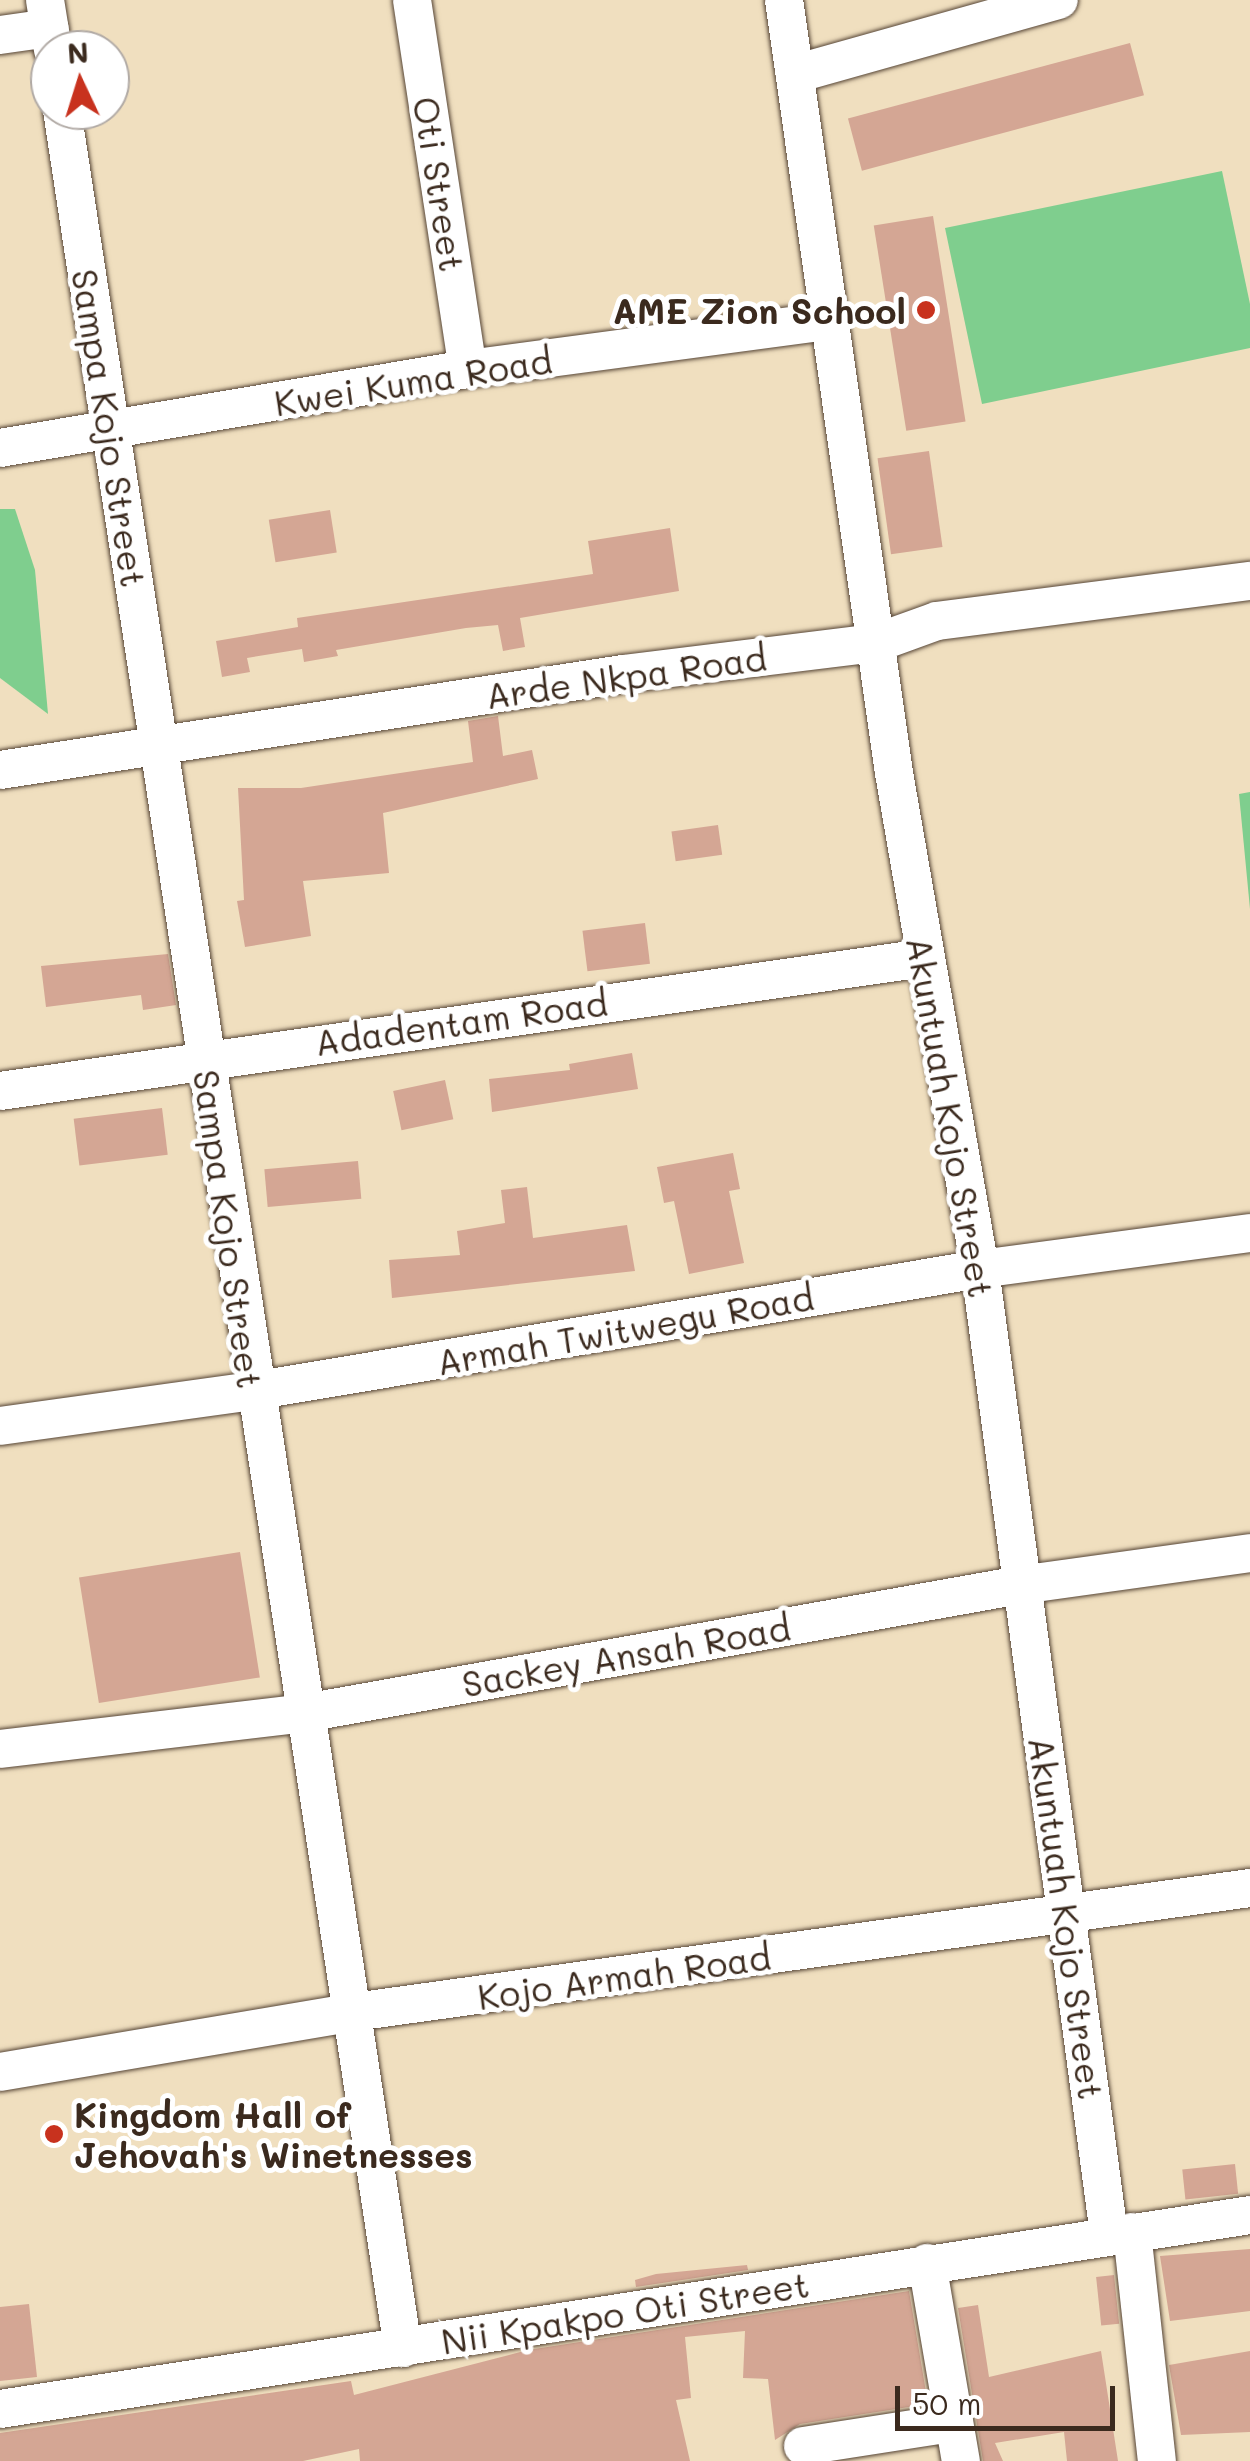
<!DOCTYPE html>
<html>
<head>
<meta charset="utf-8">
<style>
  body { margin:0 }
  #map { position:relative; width:1250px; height:2461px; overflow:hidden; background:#f0dfbf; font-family:Mali,sans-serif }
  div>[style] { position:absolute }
  .green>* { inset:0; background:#7fce8e }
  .building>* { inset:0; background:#d4a694; transform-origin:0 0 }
  .roads { filter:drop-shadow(0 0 2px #564536) drop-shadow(0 0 2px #564536) }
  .minor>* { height:38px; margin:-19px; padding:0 19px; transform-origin:19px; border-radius:19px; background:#fff }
  .dots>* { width:28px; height:28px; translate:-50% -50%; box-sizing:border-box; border:5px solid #fff; border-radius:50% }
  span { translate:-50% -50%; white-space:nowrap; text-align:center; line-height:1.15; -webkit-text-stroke:10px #fff; paint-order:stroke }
  .street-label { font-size:35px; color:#3b2a1e }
  .poi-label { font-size:35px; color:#3b2a1e; font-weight:700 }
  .right { translate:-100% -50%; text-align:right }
  .left { translate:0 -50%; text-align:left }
  .north { position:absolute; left:30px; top:30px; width:100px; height:100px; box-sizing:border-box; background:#fff; border:2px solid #b1aaa5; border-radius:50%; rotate:356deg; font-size:28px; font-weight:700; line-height:40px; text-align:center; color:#3b2a1e }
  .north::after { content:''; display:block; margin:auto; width:35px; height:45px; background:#c8321e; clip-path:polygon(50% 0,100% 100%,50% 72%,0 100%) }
  .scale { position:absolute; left:895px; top:2386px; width:220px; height:45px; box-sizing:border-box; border:5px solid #3b2a1e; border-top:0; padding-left:12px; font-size:30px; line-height:35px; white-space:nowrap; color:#3b2a1e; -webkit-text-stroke:8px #fff; paint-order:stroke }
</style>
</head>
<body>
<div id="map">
  <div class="green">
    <div style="clip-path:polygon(1222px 171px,1250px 304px,1250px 348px,982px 404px,945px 228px)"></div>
    <div style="clip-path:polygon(0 509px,15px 509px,35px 570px,48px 714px,0 678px)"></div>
    <div style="clip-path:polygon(1250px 792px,1250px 909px,1239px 794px)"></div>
  </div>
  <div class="building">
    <div style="left:1130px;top:43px;width:54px;height:292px;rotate:75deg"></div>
    <div style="left:933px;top:216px;width:208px;height:60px;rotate:81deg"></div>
    <div style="left:929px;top:451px;width:97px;height:52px;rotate:82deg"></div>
    <div style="left:330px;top:510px;width:43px;height:62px;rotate:81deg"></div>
    <div style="clip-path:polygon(670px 528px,679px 591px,520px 618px,525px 647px,503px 651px,498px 625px,466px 628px,336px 650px,338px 656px,304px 662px,302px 649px,247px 658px,250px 672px,222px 677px,216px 641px,298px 627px,297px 618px,593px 574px,588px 541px)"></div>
    <div style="clip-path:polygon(498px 716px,503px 756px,532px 750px,538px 779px,383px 813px,389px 873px,303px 881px,311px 936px,245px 947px,237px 901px,244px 900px,238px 788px,301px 788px,473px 762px,468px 721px)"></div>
    <div style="left:718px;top:825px;width:30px;height:47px;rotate:82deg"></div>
    <div style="left:645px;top:923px;width:41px;height:63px;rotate:83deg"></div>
    <div style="clip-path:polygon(168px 954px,176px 1005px,143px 1010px,141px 995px,46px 1007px,41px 966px)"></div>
    <div style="clip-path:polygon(632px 1053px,638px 1089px,492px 1112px,489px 1079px,570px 1070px,569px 1064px)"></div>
    <div style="left:445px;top:1080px;width:40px;height:53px;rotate:78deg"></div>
    <div style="left:162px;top:1108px;width:47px;height:89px;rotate:83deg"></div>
    <div style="clip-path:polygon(733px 1153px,740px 1189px,729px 1191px,744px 1263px,689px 1274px,674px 1201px,664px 1203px,657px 1167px)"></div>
    <div style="left:358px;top:1161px;width:38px;height:94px;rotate:85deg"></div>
    <div style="clip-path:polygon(527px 1187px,533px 1238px,627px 1225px,635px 1271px,392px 1298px,389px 1260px,460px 1255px,457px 1231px,505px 1223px,501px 1190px)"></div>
    <div style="left:240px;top:1552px;width:127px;height:163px;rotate:81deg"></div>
    <div style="left:1235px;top:2164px;width:30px;height:53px;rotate:84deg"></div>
    <div style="clip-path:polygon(1250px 2249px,1250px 2311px,1170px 2321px,1160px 2256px)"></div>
    <div style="clip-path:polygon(747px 2265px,748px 2270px,636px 2287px,635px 2280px,656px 2274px)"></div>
    <div style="left:1114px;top:2275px;width:49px;height:18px;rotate:84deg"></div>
    <div style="clip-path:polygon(909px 2291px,928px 2404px,800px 2424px,775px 2440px,768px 2379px,743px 2378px,745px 2331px,685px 2337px,691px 2398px,676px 2400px,690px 2461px,360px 2461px,359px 2449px,303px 2461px,0 2461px,0 2433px,351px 2381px,354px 2395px,528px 2350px)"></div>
    <div style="clip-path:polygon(29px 2304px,37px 2377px,0 2381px,0 2307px)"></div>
    <div style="clip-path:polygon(978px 2305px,989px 2377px,1101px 2351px,1118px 2461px,1067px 2461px,1064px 2432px,995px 2443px,1003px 2461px,983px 2461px,958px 2308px)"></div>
    <div style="clip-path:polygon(1250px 2351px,1250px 2432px,1181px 2435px,1169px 2365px)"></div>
  </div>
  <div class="roads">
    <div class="minor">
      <div style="left:45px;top:0;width:51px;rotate:80.9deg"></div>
      <div style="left:412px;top:0;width:373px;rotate:81.4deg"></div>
      <div style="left:784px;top:0;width:781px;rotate:81.9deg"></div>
      <div style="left:894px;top:773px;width:503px;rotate:80.16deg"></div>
      <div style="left:980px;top:1269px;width:975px;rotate:82.39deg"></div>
      <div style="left:0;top:35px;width:50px;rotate:-8deg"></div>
      <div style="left:795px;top:74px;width:274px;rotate:-15.7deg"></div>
      <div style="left:62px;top:110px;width:2264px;rotate:81.34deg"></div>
      <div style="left:0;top:448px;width:475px;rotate:-9.6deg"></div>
      <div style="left:468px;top:369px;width:361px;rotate:-7.6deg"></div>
      <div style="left:0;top:770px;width:630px;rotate:-8.76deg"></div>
      <div style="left:623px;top:674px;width:255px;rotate:-7deg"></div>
      <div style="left:876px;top:643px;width:65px;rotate:-19.8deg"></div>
      <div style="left:937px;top:621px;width:316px;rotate:-7.3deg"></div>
      <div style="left:0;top:1091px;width:934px;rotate:-8.19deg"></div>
      <div style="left:0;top:1426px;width:255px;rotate:-7.9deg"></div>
      <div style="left:253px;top:1391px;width:737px;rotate:-9.53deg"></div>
      <div style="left:980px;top:1269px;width:272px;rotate:-7.6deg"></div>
      <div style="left:0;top:1749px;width:307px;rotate:-6.7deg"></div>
      <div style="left:305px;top:1713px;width:726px;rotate:-10.15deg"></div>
      <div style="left:1020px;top:1585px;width:232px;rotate:-7.9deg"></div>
      <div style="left:0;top:2072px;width:359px;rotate:-9.6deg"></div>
      <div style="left:354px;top:2012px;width:905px;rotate:-7.88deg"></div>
      <div style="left:1132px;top:2232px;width:230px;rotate:83.8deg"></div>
      <div style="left:927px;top:2263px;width:201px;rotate:80.3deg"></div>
      <div style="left:0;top:2409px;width:1265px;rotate:-8.82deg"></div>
      <div style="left:803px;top:2446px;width:151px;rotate:-8.8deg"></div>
    </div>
  </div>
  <div class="dots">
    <div style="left:926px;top:310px;background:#c8321e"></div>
    <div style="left:54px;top:2134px;background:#c8321e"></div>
  </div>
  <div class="street-label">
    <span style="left:440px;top:184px;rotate:81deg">Oti Street</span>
    <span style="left:413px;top:381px;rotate:-9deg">Kwei Kuma Road</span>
    <span style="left:110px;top:428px;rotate:81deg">Sampa Kojo Street</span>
    <span style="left:626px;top:676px;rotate:-8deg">Arde Nkpa Road</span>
    <span style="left:461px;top:1022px;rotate:-8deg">Adadentam Road</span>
    <span style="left:951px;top:1117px;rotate:80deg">Akuntuah Kojo Street</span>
    <span style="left:229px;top:1229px;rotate:82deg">Sampa Kojo Street</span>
    <span style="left:625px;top:1329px;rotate:-10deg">Armah Twitwegu Road</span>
    <span style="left:626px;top:1655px;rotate:-10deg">Sackey Ansah Road</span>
    <span style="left:1067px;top:1918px;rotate:82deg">Akuntuah Kojo Street</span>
    <span style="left:624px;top:1976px;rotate:-8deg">Kojo Armah Road</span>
    <span style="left:625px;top:2312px;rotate:-9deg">Nii Kpakpo Oti Street</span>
  </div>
  <div class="poi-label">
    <span class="right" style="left:906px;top:310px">AME Zion School</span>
    <span class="left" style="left:74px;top:2134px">Kingdom Hall of<br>Jehovah's Winetnesses</span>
  </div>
  <div class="north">N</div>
  <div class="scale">50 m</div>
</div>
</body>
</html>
